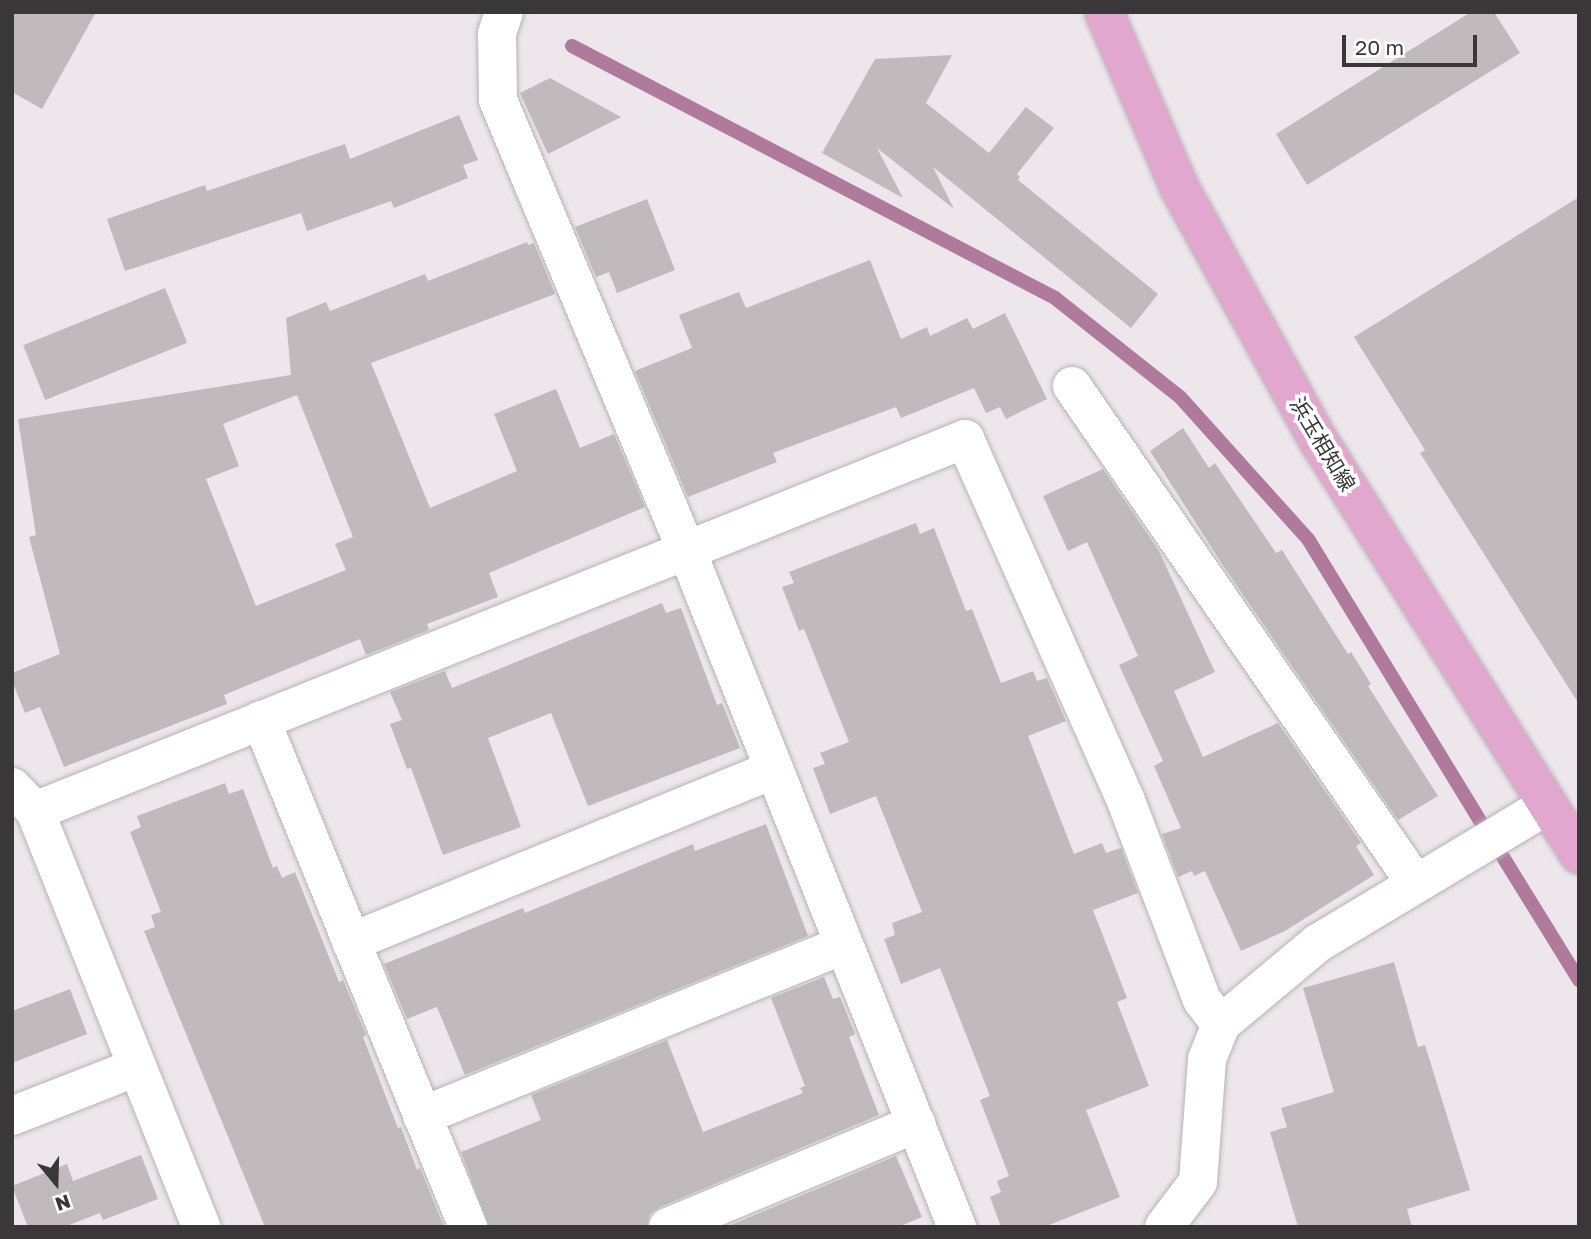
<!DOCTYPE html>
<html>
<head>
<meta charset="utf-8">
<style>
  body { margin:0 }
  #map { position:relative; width:1591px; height:1239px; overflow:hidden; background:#ede6ea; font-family:"Golos Text","Noto Sans JP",sans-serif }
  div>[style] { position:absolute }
  .stream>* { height:14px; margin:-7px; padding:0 7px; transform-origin:7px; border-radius:7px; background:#af7a9c }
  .building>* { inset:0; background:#c0babd; transform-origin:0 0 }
  .roads { filter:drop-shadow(0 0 2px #b8b2b6) drop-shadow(0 0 2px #b8b2b6) }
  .minor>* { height:38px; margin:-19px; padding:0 19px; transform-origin:19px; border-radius:19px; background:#fff }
  .major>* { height:38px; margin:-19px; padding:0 19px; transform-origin:19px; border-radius:19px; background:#e2a7ce }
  span { translate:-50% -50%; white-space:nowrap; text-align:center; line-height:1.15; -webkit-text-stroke:7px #fff; paint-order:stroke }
  .street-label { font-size:21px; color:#3a3739 }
  .frame { position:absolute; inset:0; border:14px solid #3a3739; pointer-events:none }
  .north { position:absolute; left:21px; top:1148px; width:70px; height:70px; -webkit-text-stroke:5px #fff; paint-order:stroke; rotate:161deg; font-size:19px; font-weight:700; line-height:28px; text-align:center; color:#3a3739 }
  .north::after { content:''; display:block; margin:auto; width:24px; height:32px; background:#3a3739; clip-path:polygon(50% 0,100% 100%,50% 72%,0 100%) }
  .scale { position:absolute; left:1342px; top:35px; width:135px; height:32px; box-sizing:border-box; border:4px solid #3a3739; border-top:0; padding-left:9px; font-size:21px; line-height:24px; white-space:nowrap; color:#3a3739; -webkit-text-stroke:5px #fff; paint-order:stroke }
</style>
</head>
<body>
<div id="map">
  <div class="stream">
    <div style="left:572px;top:46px;width:545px;rotate:27.55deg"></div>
    <div style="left:1055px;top:298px;width:159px;rotate:38.4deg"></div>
    <div style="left:1180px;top:397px;width:191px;rotate:48deg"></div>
    <div style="left:1308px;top:539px;width:330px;rotate:58.6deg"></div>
    <div style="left:1503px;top:857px;width:145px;rotate:58.3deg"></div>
  </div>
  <div class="building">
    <div style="clip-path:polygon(12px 12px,96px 12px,42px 109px,12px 92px)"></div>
    <div style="clip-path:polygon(1471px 12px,1494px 12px,1520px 53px,1307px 185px,1276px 134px)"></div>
    <div style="clip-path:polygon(952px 55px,926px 103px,989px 153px,1026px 107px,1054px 128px,1017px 174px,1020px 177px,1018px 180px,1158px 294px,1131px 328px,933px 167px,954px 209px,877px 148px,903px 198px,822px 153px,875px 59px)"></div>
    <div style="clip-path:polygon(550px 78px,621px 117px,548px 154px,520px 93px)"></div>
    <div style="clip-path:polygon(459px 115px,478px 160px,463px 165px,468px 178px,394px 208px,391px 201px,307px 231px,301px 213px,125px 271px,107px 219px,205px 185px,207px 191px,345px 144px,350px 159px)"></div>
    <div style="clip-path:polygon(1579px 197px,1579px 704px,1420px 453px,1425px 450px,1354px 337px)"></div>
    <div style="clip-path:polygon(647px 199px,675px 270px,617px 293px,609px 272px,596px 277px,575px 227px)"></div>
    <div style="clip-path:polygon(evenodd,527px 242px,528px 245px,534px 243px,555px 294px,371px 363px,430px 508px,517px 471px,494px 414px,556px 389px,580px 448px,614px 434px,645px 507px,489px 573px,498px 597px,427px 624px,429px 630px,366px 655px,360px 639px,224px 695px,227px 704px,64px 767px,40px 707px,25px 713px,12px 681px,12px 673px,60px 654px,29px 537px,36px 535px,18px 419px,291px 375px,286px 318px,326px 302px,330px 311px,425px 274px,428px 281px,527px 242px,297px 395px,353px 537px,335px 544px,346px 570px,256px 606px,206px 479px,239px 466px,223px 424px,297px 395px)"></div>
    <div style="clip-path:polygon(870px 260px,901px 339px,927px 327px,930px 336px,967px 318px,973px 329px,1005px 313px,1047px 399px,1006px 419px,1000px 407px,986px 413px,974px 388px,901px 418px,896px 407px,773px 453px,777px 462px,688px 497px,635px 371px,692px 348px,679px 315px,739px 292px,746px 308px)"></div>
    <div style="left:165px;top:288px;width:59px;height:153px;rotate:68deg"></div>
    <div style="clip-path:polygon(1183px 428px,1209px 468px,1215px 463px,1276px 553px,1282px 550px,1348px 654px,1351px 652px,1371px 684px,1368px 686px,1438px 796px,1398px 820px,1224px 567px,1150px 451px)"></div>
    <div style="clip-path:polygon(1103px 469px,1159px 551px,1215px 672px,1174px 691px,1203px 757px,1278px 723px,1361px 843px,1356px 846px,1374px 875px,1285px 931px,1241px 951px,1205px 871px,1194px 876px,1192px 871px,1178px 877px,1162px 834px,1181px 828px,1154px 766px,1163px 761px,1119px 665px,1138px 656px,1087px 542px,1068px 551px,1043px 496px)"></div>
    <div style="clip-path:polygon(916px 523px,920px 534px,934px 528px,966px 611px,972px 609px,1001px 683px,1033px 671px,1037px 681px,1047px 678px,1066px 721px,1028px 736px,1074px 854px,1102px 843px,1106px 853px,1121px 848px,1138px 893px,1093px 910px,1127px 998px,1117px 1002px,1149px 1086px,1086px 1110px,1120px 1197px,1044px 1227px,1001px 1227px,990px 1197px,1001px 1192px,997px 1181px,1009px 1176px,980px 1100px,990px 1096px,940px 968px,901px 984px,884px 939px,895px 935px,892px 923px,922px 912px,876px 796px,830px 814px,813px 768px,825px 764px,820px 753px,849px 742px,804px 629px,799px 631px,782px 587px,794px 583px,789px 572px)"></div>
    <div style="clip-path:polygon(662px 603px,666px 613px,681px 608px,717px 705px,722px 703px,740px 748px,588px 806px,551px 713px,488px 738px,521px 827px,443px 855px,411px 768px,407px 769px,390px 724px,402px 720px,390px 692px,445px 671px,452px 688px)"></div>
    <div style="clip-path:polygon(225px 783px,229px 794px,243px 789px,273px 868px,277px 866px,282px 878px,295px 872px,339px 982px,343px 980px,366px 1035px,363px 1037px,398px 1128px,401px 1127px,417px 1170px,420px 1168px,444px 1227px,265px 1227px,144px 931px,155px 927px,151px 915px,161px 912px,130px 832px,141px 827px,137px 816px)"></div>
    <div style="clip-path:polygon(766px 824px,808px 936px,465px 1075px,437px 1007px,407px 1019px,384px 964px,523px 908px,525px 913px,693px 844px,695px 851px)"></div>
    <div style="clip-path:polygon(1394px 962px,1418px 1047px,1425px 1045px,1470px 1190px,1407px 1209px,1412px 1227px,1298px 1227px,1270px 1132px,1287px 1127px,1281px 1108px,1334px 1092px,1303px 988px)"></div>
    <div style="clip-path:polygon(824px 977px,833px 999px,840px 997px,855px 1034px,849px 1037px,879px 1115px,660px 1207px,650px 1214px,647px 1227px,489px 1227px,461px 1152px,541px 1120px,531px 1095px,667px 1040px,703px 1132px,803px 1093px,800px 1088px,805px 1086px,771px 998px)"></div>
    <div style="clip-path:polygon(70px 989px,87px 1034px,12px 1063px,12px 1011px)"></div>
    <div style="clip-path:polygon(141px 1155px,158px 1199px,103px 1220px,100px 1213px,64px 1227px,28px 1227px,12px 1186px,67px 1164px,73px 1181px)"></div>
    <div style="clip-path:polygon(896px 1156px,922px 1217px,898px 1227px,726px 1227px)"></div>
  </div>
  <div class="roads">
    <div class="minor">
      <div style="left:504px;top:12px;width:23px;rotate:108deg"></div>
      <div style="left:497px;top:34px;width:66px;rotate:89.1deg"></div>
      <div style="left:498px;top:100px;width:489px;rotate:67.3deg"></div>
      <div style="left:687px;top:551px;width:728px;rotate:68.23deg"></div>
      <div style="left:1072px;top:386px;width:605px;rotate:55.36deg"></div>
      <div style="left:261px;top:720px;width:548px;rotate:67.79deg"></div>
      <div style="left:12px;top:787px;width:33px;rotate:46deg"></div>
      <div style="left:35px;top:811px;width:448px;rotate:68.2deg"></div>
      <div style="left:35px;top:811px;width:1002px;rotate:-21.8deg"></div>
      <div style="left:965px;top:439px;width:396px;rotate:66deg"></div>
      <div style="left:1126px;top:801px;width:213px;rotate:69.1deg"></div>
      <div style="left:1202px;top:1000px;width:31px;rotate:52deg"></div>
      <div style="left:351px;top:942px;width:457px;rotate:-22.2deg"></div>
      <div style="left:12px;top:1116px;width:134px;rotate:-21.4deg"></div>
      <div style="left:422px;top:1116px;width:455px;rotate:-22.1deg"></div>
      <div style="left:668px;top:1227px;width:269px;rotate:-22.6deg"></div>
      <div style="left:1164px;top:1227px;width:56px;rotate:-52.9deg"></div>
      <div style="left:1198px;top:1182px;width:123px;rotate:-85.8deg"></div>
      <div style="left:1207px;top:1059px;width:38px;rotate:-68deg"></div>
      <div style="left:1221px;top:1024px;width:126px;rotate:-39.9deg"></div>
      <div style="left:1318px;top:943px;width:268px;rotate:-31deg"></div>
    </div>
    <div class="major">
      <div style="left:1104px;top:12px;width:190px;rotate:66.8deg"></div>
      <div style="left:1179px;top:187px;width:292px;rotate:61.2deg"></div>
      <div style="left:1320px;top:443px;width:486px;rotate:57.8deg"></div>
    </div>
  </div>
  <div class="street-label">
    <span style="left:1323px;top:444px;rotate:59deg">浜玉相知線</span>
  </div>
  <div class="frame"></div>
  <div class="north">N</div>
  <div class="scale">20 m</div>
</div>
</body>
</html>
